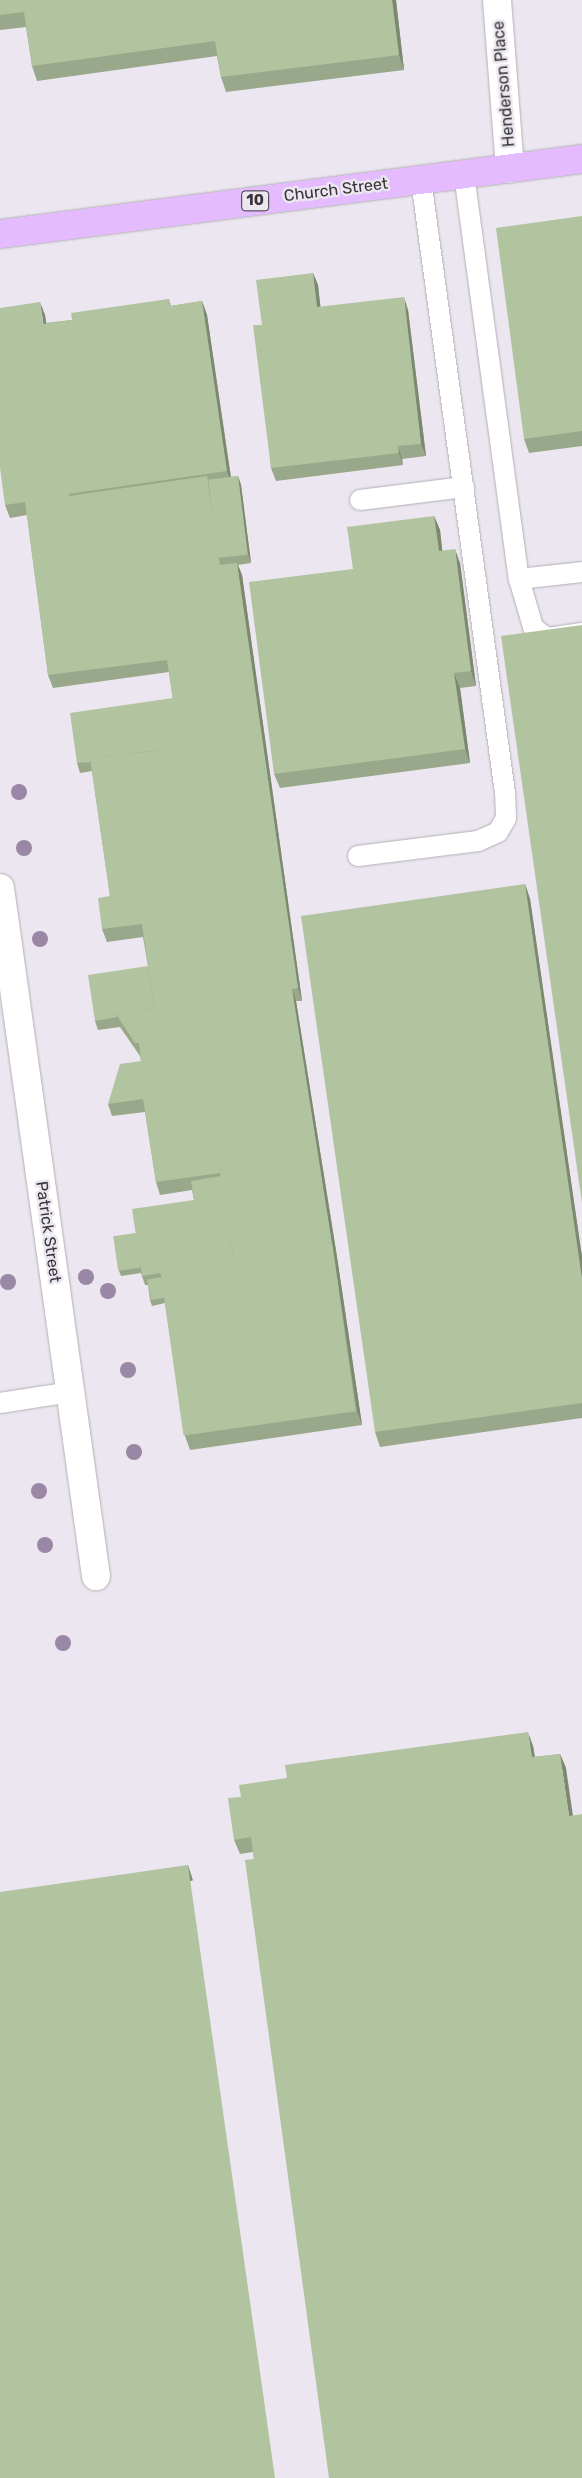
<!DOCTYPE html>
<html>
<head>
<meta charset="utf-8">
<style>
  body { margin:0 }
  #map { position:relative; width:582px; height:2478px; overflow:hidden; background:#ebe6ef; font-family:Rubik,sans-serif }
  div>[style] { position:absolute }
  .roads { filter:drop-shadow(0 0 1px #b3afb7) drop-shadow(0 0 1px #b3afb7) }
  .service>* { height:20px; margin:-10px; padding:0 10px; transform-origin:10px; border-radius:10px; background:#fff }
  .minor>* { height:28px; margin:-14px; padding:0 14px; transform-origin:14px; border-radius:14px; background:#fff }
  .primary>* { height:28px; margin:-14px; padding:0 14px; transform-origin:14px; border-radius:14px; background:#e3bbfe }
  .trees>* { width:16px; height:16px; margin:-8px; border-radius:50%; background:#9987a5 }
  .wall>* { inset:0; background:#99a88a }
  .shaded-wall>* { inset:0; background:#7d8870; transform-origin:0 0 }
  .building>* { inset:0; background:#b2c3a0; transform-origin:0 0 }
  span { translate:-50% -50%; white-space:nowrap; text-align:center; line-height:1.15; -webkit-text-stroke:5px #ebe6ef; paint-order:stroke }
  .shield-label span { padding:1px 4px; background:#ebe6ef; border:1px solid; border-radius:4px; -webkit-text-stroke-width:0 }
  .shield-label { font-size:15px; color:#363437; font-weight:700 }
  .street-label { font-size:16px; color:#363437 }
</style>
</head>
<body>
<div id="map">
  <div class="roads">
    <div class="service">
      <div style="left:464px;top:174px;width:409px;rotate:82.3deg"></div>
      <div style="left:519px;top:579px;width:50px;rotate:73.7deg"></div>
      <div style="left:533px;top:627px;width:11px;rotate:41deg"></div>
      <div style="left:541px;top:634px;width:9px;rotate:27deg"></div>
      <div style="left:549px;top:638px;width:33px;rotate:-9deg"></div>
      <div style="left:360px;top:500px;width:105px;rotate:-7.1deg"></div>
      <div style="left:519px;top:579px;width:63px;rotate:-6.3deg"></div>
      <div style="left:358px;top:856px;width:121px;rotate:-7.1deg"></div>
      <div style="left:478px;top:841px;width:22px;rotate:-24deg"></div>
      <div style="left:498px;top:832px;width:16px;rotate:-60deg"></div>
      <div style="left:506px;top:818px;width:25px;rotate:-92deg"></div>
      <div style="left:505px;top:793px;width:619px;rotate:-97.8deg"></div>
      <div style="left:0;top:1403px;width:71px;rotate:-8.9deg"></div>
    </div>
    <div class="minor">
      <div style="left:497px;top:0;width:169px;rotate:85.6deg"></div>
      <div style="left:0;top:888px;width:695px;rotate:82.06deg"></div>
    </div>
    <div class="primary">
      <div style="left:0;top:234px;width:587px;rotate:-7.34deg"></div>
    </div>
  </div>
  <div class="trees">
    <div style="left:19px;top:792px"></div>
    <div style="left:24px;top:848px"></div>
    <div style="left:40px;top:939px"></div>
    <div style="left:86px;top:1277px"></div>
    <div style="left:8px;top:1282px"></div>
    <div style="left:108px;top:1291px"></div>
    <div style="left:128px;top:1370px"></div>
    <div style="left:134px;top:1452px"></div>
    <div style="left:39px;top:1491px"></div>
    <div style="left:45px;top:1545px"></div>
    <div style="left:63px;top:1643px"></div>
  </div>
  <div class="wall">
    <div style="clip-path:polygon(0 0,396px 0,404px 70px,226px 92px,221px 77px,217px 56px,37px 81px,32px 66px,26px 27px,0 30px)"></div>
    <div style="clip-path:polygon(582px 216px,582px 446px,529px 453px,524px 439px)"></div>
    <div style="clip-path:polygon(313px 273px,318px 285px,320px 307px,408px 310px,426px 456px,402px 459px,403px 465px,276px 481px,271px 468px,262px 325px)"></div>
    <div style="clip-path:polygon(169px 299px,171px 306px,202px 301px,207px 315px,231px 477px,238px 476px,241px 485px,251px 563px,238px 565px,242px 575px,302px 1001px,296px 1001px,337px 1257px,362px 1425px,190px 1450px,185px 1436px,165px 1303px,152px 1306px,150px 1300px,148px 1285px,145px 1285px,141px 1273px,121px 1276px,119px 1271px,136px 1233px,194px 1200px,192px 1190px,160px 1195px,156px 1182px,145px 1112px,112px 1116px,108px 1104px,141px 1061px,140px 1055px,140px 1056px,120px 1027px,98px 1030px,95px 1021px,148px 966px,143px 937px,107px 942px,102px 929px,110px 896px,92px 771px,80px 773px,77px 763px,173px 698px,169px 672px,53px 688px,48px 675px,27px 515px,10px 518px,5px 505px,45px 315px,46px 323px,72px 320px)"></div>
    <div style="clip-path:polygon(434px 516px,440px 530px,442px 551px,460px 563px,476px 686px,460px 688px,470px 763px,280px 788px,274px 774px,353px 569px)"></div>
    <div style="clip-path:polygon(525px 884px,530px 899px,582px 1257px,582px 1418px,380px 1447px,375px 1432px)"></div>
    <div style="clip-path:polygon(533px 1746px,535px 1757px,560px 1754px,566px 1768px,254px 1859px,253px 1852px,240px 1854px,234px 1840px,241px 1797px)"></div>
  </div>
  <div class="shaded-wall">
    <div style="clip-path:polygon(392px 0,396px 0,404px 70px,399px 55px)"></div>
    <div style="clip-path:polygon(313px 273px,318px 285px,322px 320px,317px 307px)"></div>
    <div style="clip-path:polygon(404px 297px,408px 310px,426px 456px,421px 444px)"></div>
    <div style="clip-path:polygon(202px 301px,207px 315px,232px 486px,227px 471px)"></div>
    <div style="clip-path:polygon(40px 302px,45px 315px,71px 494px)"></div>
    <div style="clip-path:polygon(398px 446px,402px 459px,403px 465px,399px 453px)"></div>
    <div style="clip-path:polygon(238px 476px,241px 485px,251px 563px,248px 554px)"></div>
    <div style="clip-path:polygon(434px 516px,440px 530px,444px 566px,439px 551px)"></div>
    <div style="clip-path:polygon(455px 549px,460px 563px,476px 686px,471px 671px)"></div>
    <div style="clip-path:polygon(237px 563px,242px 575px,302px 1001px,298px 988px)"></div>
    <div style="clip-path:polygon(454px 673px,460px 688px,470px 763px,465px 749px)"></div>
    <div style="clip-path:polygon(525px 884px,530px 899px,582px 1257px,582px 1279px)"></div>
    <div style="clip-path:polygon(292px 989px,296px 1001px,337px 1257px,332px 1244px)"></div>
    <div style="clip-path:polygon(332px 1242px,337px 1257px,362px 1425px,357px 1411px)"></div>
    <div style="clip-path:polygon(528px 1732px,533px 1746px,537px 1772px,532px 1757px)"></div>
    <div style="clip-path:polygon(560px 1754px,566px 1768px,575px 1830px,569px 1816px)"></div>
    <div style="left:188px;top:1865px;width:16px;height:619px;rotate:72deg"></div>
  </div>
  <div class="building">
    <div style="clip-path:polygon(0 0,392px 0,399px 55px,221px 77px,215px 41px,32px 66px,24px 12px,0 15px)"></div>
    <div style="clip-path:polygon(582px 216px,582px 431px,524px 439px,496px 228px)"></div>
    <div style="clip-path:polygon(313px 273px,317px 307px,404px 297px,421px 444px,398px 446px,399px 453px,271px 468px,253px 325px,262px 325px,256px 280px)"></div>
    <div style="clip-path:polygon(169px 299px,170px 306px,202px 301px,227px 471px,68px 494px,43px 324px,72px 320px,71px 313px)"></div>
    <div style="clip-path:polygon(40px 302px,69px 496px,207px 476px,220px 565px,237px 563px,298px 988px,292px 989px,332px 1244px,332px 1242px,233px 1257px,220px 1173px,156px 1182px,143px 1099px,108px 1104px,120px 1064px,141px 1061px,139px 1043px,135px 1043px,116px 1014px,154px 1008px,142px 924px,102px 929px,98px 898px,110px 896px,90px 758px,180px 748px,167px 660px,48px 675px,25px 502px,5px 505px,0 468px,0 308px)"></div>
    <div style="left:238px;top:476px;width:79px;height:30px;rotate:83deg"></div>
    <div style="clip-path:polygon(434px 516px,439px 551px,455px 549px,471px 671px,454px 673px,465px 749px,274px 774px,249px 582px,353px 569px,347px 527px)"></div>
    <div style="clip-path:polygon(582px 625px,582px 1203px,501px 636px)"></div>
    <div style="clip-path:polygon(173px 698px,180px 748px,90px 758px,90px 762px,77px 763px,70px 713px)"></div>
    <div style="clip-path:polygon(525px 884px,582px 1279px,582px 1403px,375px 1432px,301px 916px)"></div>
    <div style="clip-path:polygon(148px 966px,154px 1008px,116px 1014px,117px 1017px,95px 1021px,88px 975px)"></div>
    <div style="clip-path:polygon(221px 1176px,233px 1257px,160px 1267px,161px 1273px,142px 1276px,132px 1209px,194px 1200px,191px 1181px)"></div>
    <div style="left:136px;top:1233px;width:35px;height:23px;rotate:82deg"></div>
    <div style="left:332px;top:1242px;width:171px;height:174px;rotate:82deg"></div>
    <div style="left:161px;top:1277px;width:21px;height:14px;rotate:79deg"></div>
    <div style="clip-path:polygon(528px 1732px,532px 1757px,560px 1754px,569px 1816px,582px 1814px,582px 2478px,329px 2478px,245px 1860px,254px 1859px,251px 1837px,234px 1840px,228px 1798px,241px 1797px,239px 1785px,287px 1778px,285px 1765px)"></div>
    <div style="clip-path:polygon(188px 1865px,275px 2478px,0 2478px,0 1892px)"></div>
  </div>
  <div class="shield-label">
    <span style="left:255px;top:201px">10</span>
  </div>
  <div class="street-label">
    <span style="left:504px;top:84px;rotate:-95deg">Henderson Place</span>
    <span style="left:336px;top:190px;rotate:-7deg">Church Street</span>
    <span style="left:48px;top:1232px;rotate:82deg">Patrick Street</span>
  </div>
</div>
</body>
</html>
